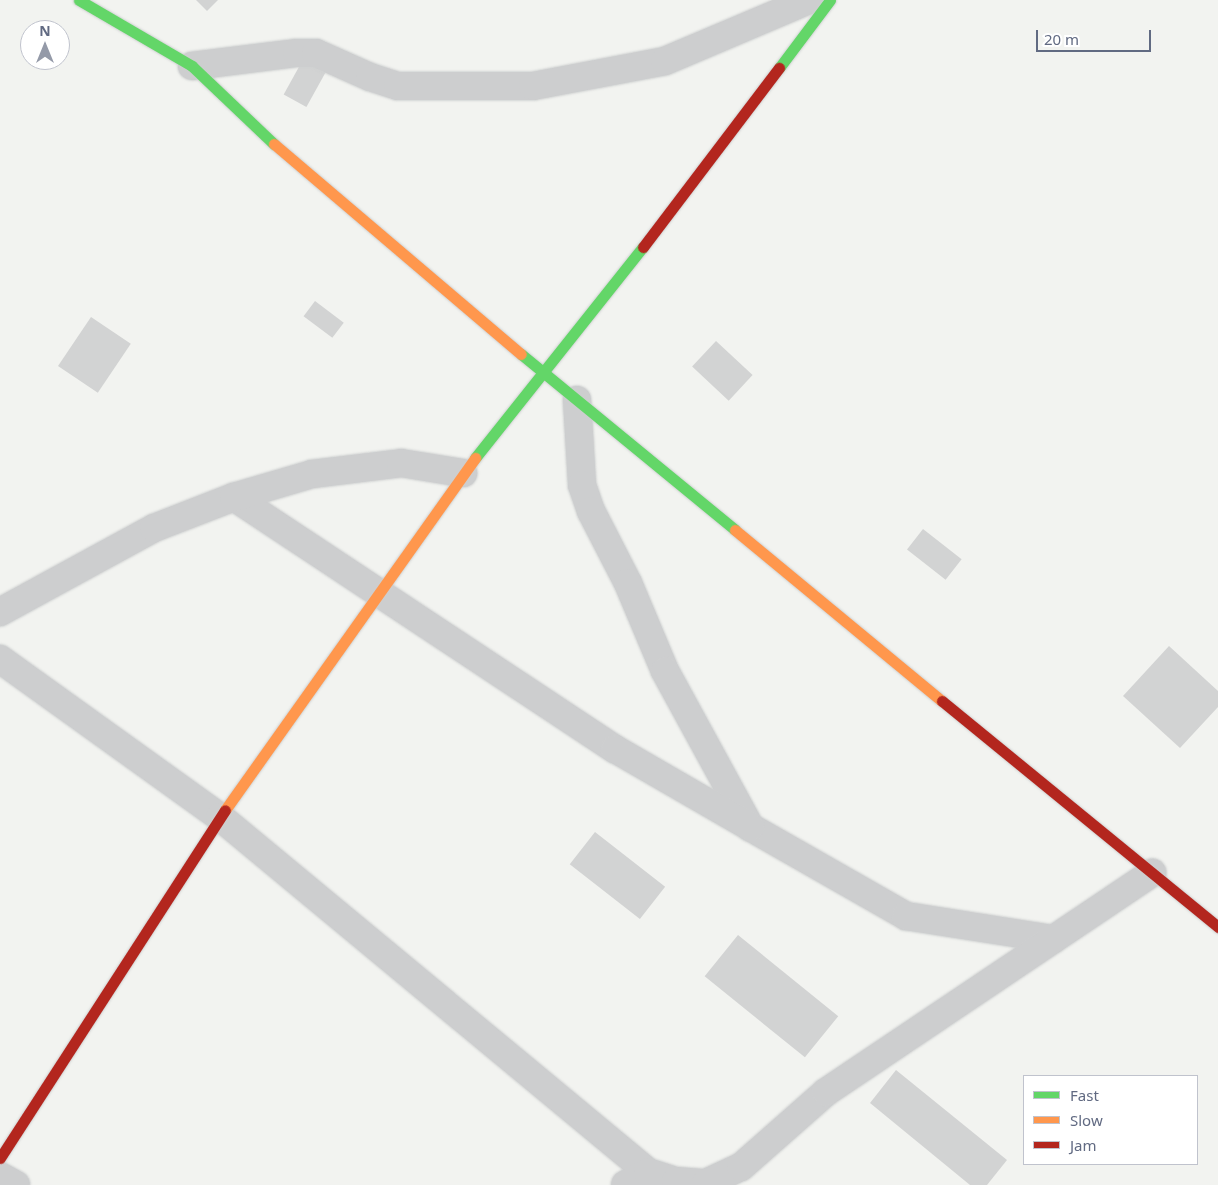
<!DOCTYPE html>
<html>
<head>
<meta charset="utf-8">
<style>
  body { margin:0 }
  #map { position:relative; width:1218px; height:1185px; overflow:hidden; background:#f2f3f0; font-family:"Noto Sans",sans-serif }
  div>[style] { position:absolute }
  .building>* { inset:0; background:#d2d3d3; transform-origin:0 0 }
  .roads { filter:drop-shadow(0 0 1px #cfd1d1) drop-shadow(0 0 1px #cfd1d1) }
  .street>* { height:28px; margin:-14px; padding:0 14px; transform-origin:14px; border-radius:14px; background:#cdcecf }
  .fast>* { height:11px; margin:-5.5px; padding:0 5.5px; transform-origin:5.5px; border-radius:5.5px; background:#63d668 }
  .slow>* { height:11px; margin:-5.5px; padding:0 5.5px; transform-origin:5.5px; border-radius:5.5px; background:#ff974d }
  .jam>* { height:11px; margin:-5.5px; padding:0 5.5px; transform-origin:5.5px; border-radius:5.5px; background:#b3261e }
  span { translate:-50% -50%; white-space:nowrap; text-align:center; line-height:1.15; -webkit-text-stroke:5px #fff; paint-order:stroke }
  .legend { position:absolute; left:1023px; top:1075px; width:175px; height:90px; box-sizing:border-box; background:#fff; border:1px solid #c0c3cd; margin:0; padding:6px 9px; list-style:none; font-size:15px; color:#616a82 }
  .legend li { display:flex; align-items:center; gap:10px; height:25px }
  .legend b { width:25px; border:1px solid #c0c3cd }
  .north { position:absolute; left:20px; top:20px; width:50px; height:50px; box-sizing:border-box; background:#fff; border:1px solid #c0c3cd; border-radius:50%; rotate:0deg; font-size:14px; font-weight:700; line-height:20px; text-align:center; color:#616a82 }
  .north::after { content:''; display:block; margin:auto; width:18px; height:22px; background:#949aa8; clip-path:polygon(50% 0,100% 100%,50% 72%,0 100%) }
  .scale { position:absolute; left:1036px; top:30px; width:115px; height:22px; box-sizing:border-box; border:2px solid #616a82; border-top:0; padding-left:6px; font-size:15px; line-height:18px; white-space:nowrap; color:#616a82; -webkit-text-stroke:4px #fff; paint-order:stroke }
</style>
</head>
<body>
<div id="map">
  <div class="building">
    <div style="clip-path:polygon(196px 0,218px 0,207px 11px)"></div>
    <div style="left:305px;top:56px;width:26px;height:44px;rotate:29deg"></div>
    <div style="left:315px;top:301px;width:36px;height:19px;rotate:37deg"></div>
    <div style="left:91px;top:317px;width:48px;height:59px;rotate:34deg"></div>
    <div style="left:716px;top:341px;width:50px;height:35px;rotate:43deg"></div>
    <div style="left:923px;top:529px;width:49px;height:26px;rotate:38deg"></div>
    <div style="clip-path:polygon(1169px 646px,1218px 691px,1218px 707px,1180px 748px,1123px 696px)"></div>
    <div style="left:595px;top:832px;width:89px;height:41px;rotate:38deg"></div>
    <div style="left:738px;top:935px;width:129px;height:53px;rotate:39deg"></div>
    <div style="clip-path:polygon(896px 1070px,1007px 1160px,987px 1185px,970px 1185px,870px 1103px)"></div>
  </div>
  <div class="roads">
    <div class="street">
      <div style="left:192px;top:66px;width:106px;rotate:-7.1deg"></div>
      <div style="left:297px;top:53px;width:19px"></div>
      <div style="left:316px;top:53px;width:59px;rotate:24deg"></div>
      <div style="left:370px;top:77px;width:29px;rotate:18deg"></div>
      <div style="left:398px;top:86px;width:135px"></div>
      <div style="left:533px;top:86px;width:134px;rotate:-10.7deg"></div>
      <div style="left:665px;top:61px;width:156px;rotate:-23deg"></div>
      <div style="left:577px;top:400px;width:85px;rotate:86.6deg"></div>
      <div style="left:582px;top:485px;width:28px;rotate:71deg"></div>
      <div style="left:591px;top:511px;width:81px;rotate:62.8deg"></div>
      <div style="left:628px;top:583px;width:95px;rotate:67.2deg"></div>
      <div style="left:665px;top:671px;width:178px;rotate:61.4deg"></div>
      <div style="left:750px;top:827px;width:180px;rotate:29.7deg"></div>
      <div style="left:906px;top:916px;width:149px;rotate:8.9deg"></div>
      <div style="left:234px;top:497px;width:457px;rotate:33.5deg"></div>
      <div style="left:615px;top:749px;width:156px;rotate:30deg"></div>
      <div style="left:0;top:612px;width:175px;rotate:-28.6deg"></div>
      <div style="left:154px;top:528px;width:86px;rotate:-21.2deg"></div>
      <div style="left:234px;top:497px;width:81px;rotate:-16.4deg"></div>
      <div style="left:312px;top:474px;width:90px;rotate:-7deg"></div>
      <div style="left:401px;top:463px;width:63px;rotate:9.2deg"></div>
      <div style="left:0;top:659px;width:271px;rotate:35.7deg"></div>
      <div style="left:220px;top:817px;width:556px;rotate:39.67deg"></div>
      <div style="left:648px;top:1172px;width:26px;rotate:151deg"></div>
      <div style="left:648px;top:1172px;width:29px;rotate:18deg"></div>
      <div style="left:676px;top:1181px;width:30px;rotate:4deg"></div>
      <div style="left:706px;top:1183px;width:38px;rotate:-25deg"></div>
      <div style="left:741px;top:1167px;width:113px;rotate:-41.4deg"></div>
      <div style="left:826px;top:1092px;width:393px;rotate:-33.9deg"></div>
      <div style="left:0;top:1176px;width:18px;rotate:29deg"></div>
    </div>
    <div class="fast">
      <div style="left:79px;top:0;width:131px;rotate:30.3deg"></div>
      <div style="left:192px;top:66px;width:113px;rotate:43.6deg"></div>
      <div style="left:779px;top:68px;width:85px;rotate:-53.1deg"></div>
      <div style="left:521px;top:354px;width:277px;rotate:39.4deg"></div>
      <div style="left:475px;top:458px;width:270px;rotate:-51.5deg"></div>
    </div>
    <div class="slow">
      <div style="left:274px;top:144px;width:324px;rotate:40.4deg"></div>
      <div style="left:735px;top:530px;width:268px;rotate:39.6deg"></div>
      <div style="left:225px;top:810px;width:432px;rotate:-54.6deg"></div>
    </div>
    <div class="jam">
      <div style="left:643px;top:247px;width:225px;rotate:-52.8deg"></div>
      <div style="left:942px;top:701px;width:357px;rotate:39.3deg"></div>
      <div style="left:0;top:1158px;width:414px;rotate:-57.1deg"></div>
    </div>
  </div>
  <ul class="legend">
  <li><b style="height:6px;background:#63d668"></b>Fast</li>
  <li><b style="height:6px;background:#ff974d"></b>Slow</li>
  <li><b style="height:6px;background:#b3261e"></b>Jam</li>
  </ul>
  <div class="north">N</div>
  <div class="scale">20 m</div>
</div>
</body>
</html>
